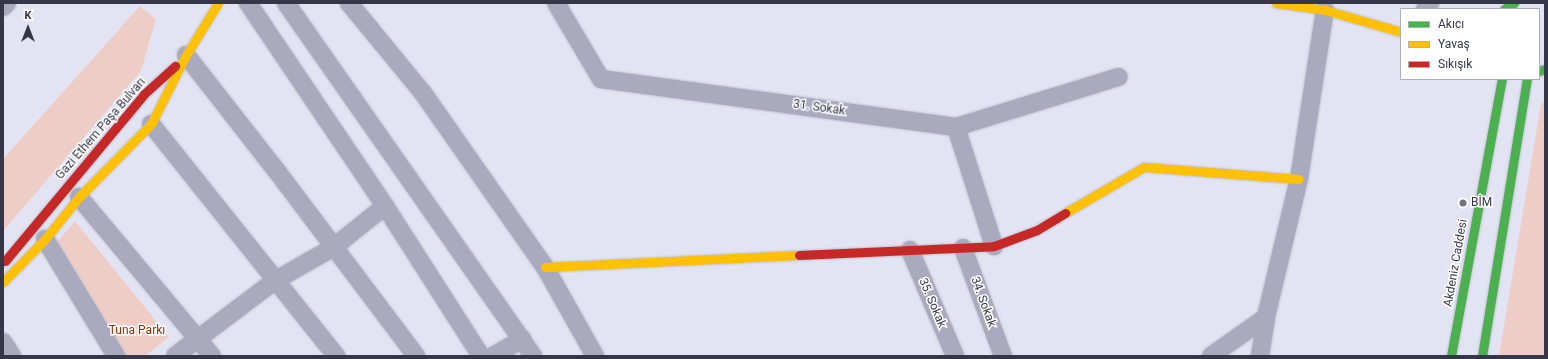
<!DOCTYPE html>
<html>
<head>
<meta charset="utf-8">
<style>
  body { margin:0 }
  #map { position:relative; width:1548px; height:359px; overflow:hidden; background:#e3e4f3; font-family:Roboto,sans-serif }
  div>[style] { position:absolute }
  .green>* { inset:0; background:#efcdc7 }
  .roads { filter:drop-shadow(0 0 1px #c2c2cf) drop-shadow(0 0 1px #c2c2cf) }
  .street>* { height:18px; margin:-9px; padding:0 9px; transform-origin:9px; border-radius:9px; background:#a9aabe }
  .fast>* { height:9px; margin:-4.5px; padding:0 4.5px; transform-origin:4.5px; border-radius:4.5px; background:#4caf50 }
  .slow>* { height:9px; margin:-4.5px; padding:0 4.5px; transform-origin:4.5px; border-radius:4.5px; background:#ffc107 }
  .jam>* { height:9px; margin:-4.5px; padding:0 4.5px; transform-origin:4.5px; border-radius:4.5px; background:#c62828 }
  .dots>* { width:11px; height:11px; translate:-50% -50%; box-sizing:border-box; border:2px solid #fff; border-radius:50% }
  span { translate:-50% -50%; white-space:nowrap; text-align:center; line-height:1.15; -webkit-text-stroke:3px #fff; paint-order:stroke }
  .street-label { font-size:12px; color:#353648 }
  .poi-label { font-size:12px; color:#353648 }
  .left { translate:0 -50%; text-align:left }
  .park-label { font-size:12px; color:#8b3203 }
  .frame { position:absolute; inset:0; border:4px solid #353648; pointer-events:none }
  .legend { position:absolute; left:1400px; top:8px; width:140px; height:72px; box-sizing:border-box; background:#fff; border:1px solid #aeafb6; margin:0; padding:5px 7px; list-style:none; font-size:12px; color:#353648 }
  .legend li { display:flex; align-items:center; gap:8px; height:20px }
  .legend b { width:20px; border:1px solid #aeafb6 }
  .north { position:absolute; left:8px; top:8px; width:40px; height:40px; -webkit-text-stroke:3px #fff; paint-order:stroke; rotate:0deg; font-size:11px; font-weight:700; line-height:16px; text-align:center; color:#353648 }
  .north::after { content:''; display:block; margin:auto; width:14px; height:18px; background:#353648; clip-path:polygon(50% 0,100% 100%,50% 72%,0 100%) }
</style>
</head>
<body>
<div id="map">
  <div class="green">
    <div style="clip-path:polygon(140px 6px,156px 19px,141px 71px,3px 231px,3px 159px)"></div>
    <div style="clip-path:polygon(1545px 101px,1545px 356px,1499px 356px,1541px 104px)"></div>
    <div style="clip-path:polygon(75px 221px,169px 337px,145px 356px,126px 356px,57px 242px)"></div>
  </div>
  <div class="roads">
    <div class="street">
      <div style="left:248px;top:3px;width:245px;rotate:56deg"></div>
      <div style="left:385px;top:206px;width:178px;rotate:57.4deg"></div>
      <div style="left:286px;top:3px;width:431px;rotate:55deg"></div>
      <div style="left:349px;top:3px;width:117px;rotate:50.6deg"></div>
      <div style="left:423px;top:93px;width:213px;rotate:55deg"></div>
      <div style="left:545px;top:267px;width:102px;rotate:60.7deg"></div>
      <div style="left:556px;top:3px;width:88px;rotate:59.4deg"></div>
      <div style="left:601px;top:79px;width:358px;rotate:7.7deg"></div>
      <div style="left:956px;top:127px;width:170px;rotate:-17.1deg"></div>
      <div style="left:3px;top:7px;width:6px;rotate:-45deg"></div>
      <div style="left:1425px;top:9px;width:8px;rotate:-50deg"></div>
      <div style="left:186px;top:55px;width:146px;rotate:52deg"></div>
      <div style="left:276px;top:170px;width:233px;rotate:53deg"></div>
      <div style="left:151px;top:124px;width:297px;rotate:51.4deg"></div>
      <div style="left:956px;top:127px;width:125px;rotate:72.3deg"></div>
      <div style="left:79px;top:197px;width:207px;rotate:50.1deg"></div>
      <div style="left:45px;top:239px;width:137px;rotate:58.7deg"></div>
      <div style="left:963px;top:248px;width:115px;rotate:69.7deg"></div>
      <div style="left:910px;top:250px;width:115px;rotate:67deg"></div>
      <div style="left:3px;top:342px;width:17px;rotate:57deg"></div>
      <div style="left:175px;top:356px;width:126px;rotate:-37deg"></div>
      <div style="left:276px;top:280px;width:67px;rotate:-29.6deg"></div>
      <div style="left:334px;top:247px;width:65px;rotate:-38.8deg"></div>
      <div style="left:493px;top:356px;width:34px;rotate:-30deg"></div>
      <div style="left:1211px;top:356px;width:67px;rotate:-35.3deg"></div>
      <div style="left:1260px;top:356px;width:39px;rotate:-81deg"></div>
      <div style="left:1266px;top:317px;width:142px;rotate:-76.6deg"></div>
      <div style="left:1299px;top:179px;width:171px;rotate:-81.3deg"></div>
    </div>
    <div class="fast">
      <div style="left:1504px;top:9px;width:12px;rotate:-31deg"></div>
      <div style="left:1539px;top:71px;width:6px;rotate:-18deg"></div>
      <div style="left:1451px;top:356px;width:282px;rotate:-79.6deg"></div>
      <div style="left:1482px;top:356px;width:281px;rotate:-80.8deg"></div>
    </div>
    <div class="slow">
      <div style="left:1276px;top:3px;width:49px;rotate:8.1deg"></div>
      <div style="left:1325px;top:10px;width:79px;rotate:16.1deg"></div>
      <div style="left:1065px;top:213px;width:91px;rotate:-30.2deg"></div>
      <div style="left:1144px;top:167px;width:155px;rotate:4.4deg"></div>
      <div style="left:545px;top:267px;width:254px;rotate:-2.7deg"></div>
      <div style="left:3px;top:282px;width:60px;rotate:-45.7deg"></div>
      <div style="left:45px;top:239px;width:54px;rotate:-51deg"></div>
      <div style="left:79px;top:197px;width:103px;rotate:-45.4deg"></div>
      <div style="left:151px;top:124px;width:77px;rotate:-63.1deg"></div>
      <div style="left:186px;top:55px;width:61px;rotate:-58.4deg"></div>
    </div>
    <div class="jam">
      <div style="left:799px;top:255px;width:195px;rotate:-2.6deg"></div>
      <div style="left:994px;top:246px;width:46px;rotate:-20.4deg"></div>
      <div style="left:1037px;top:230px;width:33px;rotate:-31deg"></div>
      <div style="left:5px;top:261px;width:217px;rotate:-50.2deg"></div>
      <div style="left:144px;top:94px;width:42px;rotate:-42.1deg"></div>
    </div>
  </div>
  <div class="dots">
    <div style="left:1463px;top:203px;background:#727384"></div>
  </div>
  <div class="street-label">
    <span style="left:819px;top:108px;rotate:8deg">31. Sokak</span>
    <span style="left:101px;top:129px;rotate:-49deg">Gazi Ethem Paşa Bulvarı</span>
    <span style="left:1456px;top:263px;rotate:-80deg">Akdeniz Caddesi</span>
    <span style="left:983px;top:302px;rotate:70deg">34. Sokak</span>
    <span style="left:932px;top:303px;rotate:67deg">35. Sokak</span>
  </div>
  <div class="poi-label">
    <span class="left" style="left:1471px;top:203px">BİM</span>
  </div>
  <div class="park-label">
    <span style="left:137px;top:331px">Tuna Parkı</span>
  </div>
  <div class="frame"></div>
  <ul class="legend">
  <li><b style="height:5px;background:#4caf50"></b>Akıcı</li>
  <li><b style="height:5px;background:#ffc107"></b>Yavaş</li>
  <li><b style="height:5px;background:#c62828"></b>Sıkışık</li>
  </ul>
  <div class="north">K</div>
</div>
</body>
</html>
